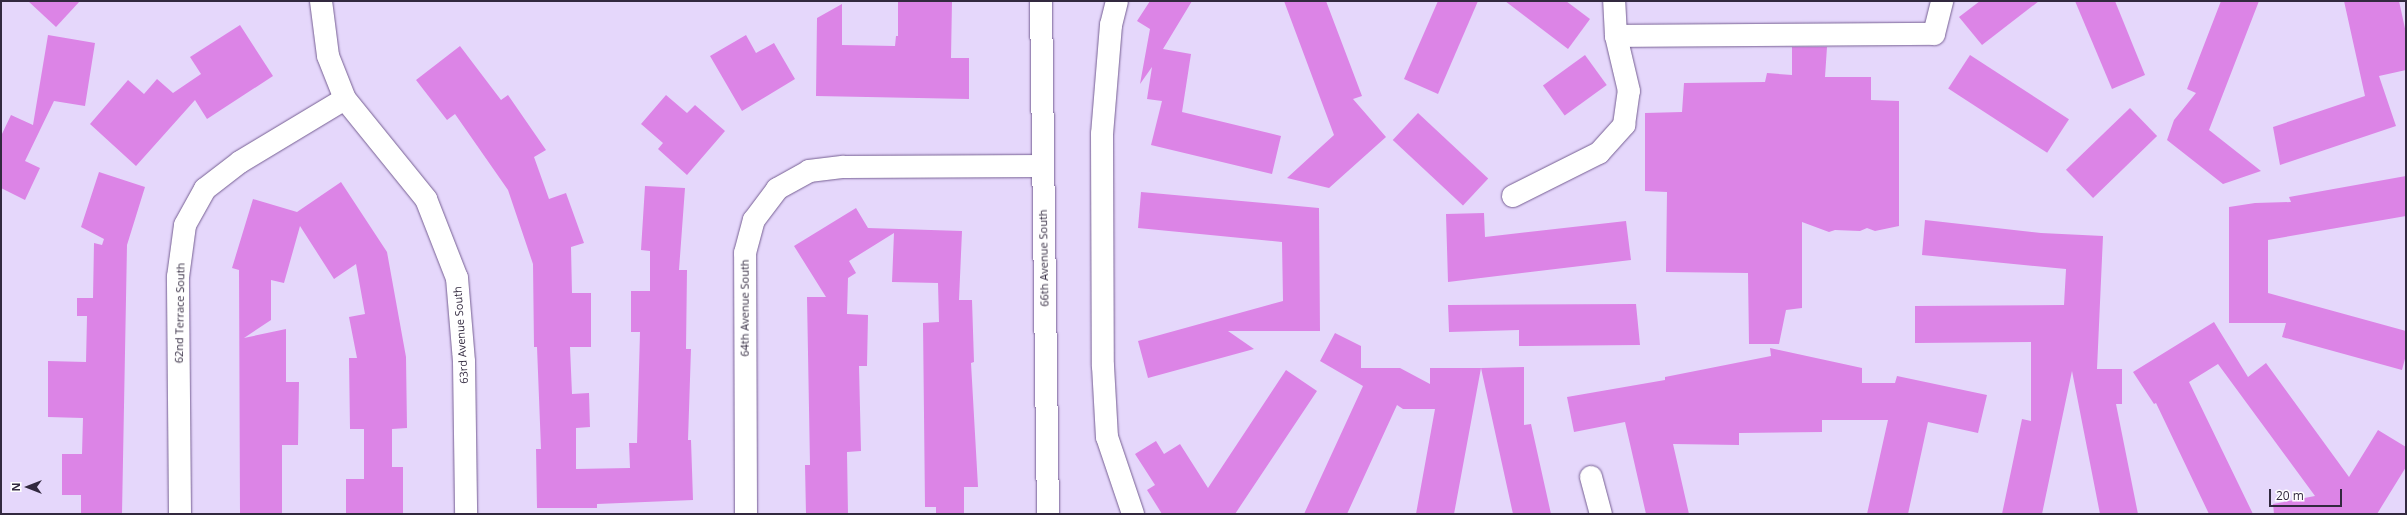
<!DOCTYPE html>
<html>
<head>
<meta charset="utf-8">
<style>
  body { margin:0 }
  #map { position:relative; width:2407px; height:515px; overflow:hidden; background:#e5d7fb; font-family:"Open Sans",sans-serif }
  div>[style] { position:absolute }
  .building>* { inset:0; background:#dc84e6; transform-origin:0 0 }
  .roads { filter:drop-shadow(0 0 1px #765f93) drop-shadow(0 0 1px #765f93) }
  .minor>* { height:22px; margin:-11px; padding:0 11px; transform-origin:11px; border-radius:11px; background:#fff }
  span { translate:-50% -50%; white-space:nowrap; text-align:center; line-height:1.15; -webkit-text-stroke:4px #fff; paint-order:stroke }
  .street-label { font-size:11px; color:#32293f }
  .frame { position:absolute; inset:0; border:2px solid #32293f; pointer-events:none }
  .north { position:absolute; left:8px; top:467px; width:40px; height:40px; -webkit-text-stroke:3px #fff; paint-order:stroke; rotate:270deg; font-size:11px; font-weight:700; line-height:16px; text-align:center; color:#32293f }
  .north::after { content:''; display:block; margin:auto; width:14px; height:18px; background:#32293f; clip-path:polygon(50% 0,100% 100%,50% 72%,0 100%) }
  .scale { position:absolute; left:2269px; top:489px; width:73px; height:18px; box-sizing:border-box; border:2px solid #32293f; border-top:0; padding-left:5px; font-size:12px; line-height:14px; white-space:nowrap; color:#32293f; -webkit-text-stroke:3px #fff; paint-order:stroke }
</style>
</head>
<body>
<div id="map">
  <div class="building">
    <div style="clip-path:polygon(28px 1px,80px 1px,56px 27px)"></div>
    <div style="clip-path:polygon(898px 1px,952px 1px,951px 58px,969px 58px,969px 99px,816px 96px,817px 18px,842px 4px,842px 45px,895px 46px,896px 36px,898px 36px)"></div>
    <div style="clip-path:polygon(1150px 1px,1192px 1px,1163px 49px,1191px 54px,1182px 112px,1281px 136px,1272px 174px,1151px 145px,1162px 101px,1147px 99px,1152px 67px,1140px 84px,1150px 29px,1137px 21px)"></div>
    <div style="clip-path:polygon(1284px 1px,1326px 1px,1362px 96px,1353px 99px,1386px 137px,1329px 188px,1287px 178px,1334px 135px)"></div>
    <div style="clip-path:polygon(1438px 1px,1478px 1px,1438px 94px,1404px 79px)"></div>
    <div style="clip-path:polygon(1505px 1px,1566px 1px,1590px 19px,1568px 49px)"></div>
    <div style="clip-path:polygon(1980px 1px,2039px 1px,1982px 45px,1959px 17px)"></div>
    <div style="clip-path:polygon(2075px 1px,2115px 1px,2145px 75px,2112px 89px)"></div>
    <div style="clip-path:polygon(2221px 1px,2259px 1px,2209px 130px,2261px 171px,2223px 184px,2167px 140px,2174px 120px,2196px 93px,2187px 89px)"></div>
    <div style="clip-path:polygon(2344px 1px,2399px 1px,2406px 33px,2406px 70px,2379px 76px,2396px 126px,2280px 165px,2273px 127px,2365px 96px)"></div>
    <div style="clip-path:polygon(240px 25px,273px 76px,207px 119px,195px 100px,136px 166px,90px 124px,128px 80px,144px 94px,157px 79px,173px 93px,201px 74px,190px 57px)"></div>
    <div style="clip-path:polygon(48px 35px,95px 43px,85px 106px,54px 101px,25px 161px,40px 168px,25px 200px,1px 188px,1px 136px,11px 115px,33px 125px)"></div>
    <div style="clip-path:polygon(746px 35px,756px 53px,774px 43px,795px 79px,742px 111px,710px 56px)"></div>
    <div style="clip-path:polygon(460px 46px,501px 100px,508px 95px,546px 150px,534px 157px,549px 199px,566px 193px,584px 243px,571px 247px,572px 293px,591px 293px,591px 347px,570px 347px,572px 394px,589px 393px,590px 427px,576px 428px,576px 469px,630px 468px,629px 443px,637px 443px,640px 332px,631px 332px,631px 291px,650px 291px,650px 251px,641px 250px,645px 186px,685px 188px,679px 270px,687px 270px,686px 349px,691px 349px,688px 440px,691px 440px,693px 500px,597px 504px,597px 508px,537px 508px,536px 449px,541px 449px,537px 347px,534px 347px,533px 264px,508px 190px,455px 114px,447px 120px,416px 80px)"></div>
    <div style="clip-path:polygon(1792px 47px,1827px 47px,1825px 77px,1871px 77px,1871px 100px,1899px 101px,1899px 226px,1875px 231px,1867px 228px,1860px 231px,1835px 230px,1829px 232px,1802px 222px,1802px 308px,1786px 310px,1779px 344px,1749px 344px,1748px 273px,1666px 272px,1667px 192px,1645px 191px,1645px 113px,1682px 112px,1684px 83px,1765px 82px,1767px 73px,1792px 75px)"></div>
    <div style="left:1585px;top:55px;width:37px;height:52px;rotate:54deg"></div>
    <div style="left:1970px;top:55px;width:118px;height:40px;rotate:33deg"></div>
    <div style="clip-path:polygon(666px 95px,687px 113px,695px 105px,725px 131px,687px 175px,658px 149px,663px 143px,641px 124px)"></div>
    <div style="left:2130px;top:108px;width:39px;height:89px;rotate:46deg"></div>
    <div style="left:1418px;top:113px;width:96px;height:37px;rotate:43deg"></div>
    <div style="clip-path:polygon(99px 172px,145px 187px,127px 245px,122px 514px,81px 514px,81px 495px,62px 495px,62px 454px,82px 454px,83px 418px,48px 417px,48px 361px,86px 362px,87px 316px,77px 316px,77px 298px,93px 298px,94px 243px,102px 245px,104px 239px,81px 227px)"></div>
    <div style="clip-path:polygon(2406px 176px,2406px 216px,2268px 240px,2268px 293px,2406px 331px,2406px 355px,2402px 370px,2282px 337px,2286px 323px,2229px 323px,2229px 207px,2255px 203px,2291px 202px,2289px 197px)"></div>
    <div style="clip-path:polygon(341px 182px,387px 252px,406px 357px,407px 428px,392px 429px,392px 467px,403px 467px,403px 514px,346px 514px,346px 479px,364px 479px,364px 429px,350px 429px,349px 358px,357px 358px,349px 317px,365px 314px,356px 264px,334px 279px,300px 226px,284px 283px,271px 280px,271px 320px,244px 338px,286px 329px,286px 382px,299px 382px,298px 445px,282px 445px,282px 514px,240px 514px,239px 270px,232px 268px,253px 199px,297px 212px)"></div>
    <div style="clip-path:polygon(1141px 192px,1319px 208px,1320px 331px,1228px 331px,1254px 349px,1148px 378px,1138px 341px,1283px 301px,1282px 242px,1138px 228px)"></div>
    <div style="clip-path:polygon(856px 208px,868px 228px,962px 231px,959px 300px,972px 300px,974px 362px,971px 363px,978px 487px,964px 487px,964px 514px,936px 514px,936px 507px,925px 507px,923px 323px,939px 322px,938px 283px,892px 282px,894px 233px,849px 261px,856px 273px,848px 278px,847px 314px,868px 315px,867px 366px,859px 366px,861px 451px,847px 452px,848px 514px,806px 514px,805px 465px,810px 465px,807px 297px,826px 297px,794px 246px)"></div>
    <div style="clip-path:polygon(1484px 213px,1485px 237px,1626px 221px,1631px 260px,1448px 282px,1446px 214px)"></div>
    <div style="clip-path:polygon(1925px 220px,2041px 233px,2103px 236px,2097px 369px,2122px 369px,2122px 404px,2116px 404px,2138px 514px,2100px 514px,2072px 371px,2042px 514px,2002px 514px,2022px 419px,2031px 421px,2031px 342px,1915px 343px,1915px 306px,2064px 305px,2066px 269px,1922px 255px)"></div>
    <div style="clip-path:polygon(1636px 304px,1640px 345px,1519px 346px,1519px 330px,1449px 332px,1448px 305px)"></div>
    <div style="clip-path:polygon(2214px 322px,2248px 377px,2266px 363px,2349px 477px,2378px 430px,2406px 447px,2406px 467px,2377px 514px,2274px 514px,2273px 504px,2315px 496px,2218px 364px,2189px 382px,2253px 514px,2209px 514px,2156px 403px,2154px 404px,2133px 372px)"></div>
    <div style="clip-path:polygon(1335px 333px,1361px 346px,1361px 368px,1400px 368px,1430px 384px,1430px 368px,1481px 368px,1454px 514px,1416px 514px,1435px 409px,1403px 409px,1397px 405px,1347px 514px,1304px 514px,1363px 386px,1320px 361px)"></div>
    <div style="clip-path:polygon(1770px 348px,1862px 368px,1862px 383px,1895px 383px,1897px 376px,1987px 395px,1978px 433px,1928px 422px,1908px 514px,1867px 514px,1888px 420px,1822px 420px,1822px 432px,1739px 433px,1739px 445px,1673px 444px,1689px 514px,1646px 514px,1625px 422px,1574px 432px,1567px 397px,1665px 380px,1665px 377px,1771px 356px)"></div>
    <div style="clip-path:polygon(1524px 367px,1524px 425px,1531px 424px,1551px 514px,1513px 514px,1481px 368px)"></div>
    <div style="clip-path:polygon(1286px 370px,1317px 391px,1235px 514px,1162px 514px,1147px 490px,1155px 485px,1135px 454px,1156px 441px,1164px 454px,1180px 444px,1208px 488px)"></div>
  </div>
  <div class="roads">
    <div class="minor">
      <div style="left:321px;top:1px;width:55px;rotate:82.7deg"></div>
      <div style="left:328px;top:56px;width:46px;rotate:68.4deg"></div>
      <div style="left:345px;top:99px;width:129px;rotate:51deg"></div>
      <div style="left:426px;top:199px;width:85px;rotate:68.6deg"></div>
      <div style="left:457px;top:278px;width:84px;rotate:85.2deg"></div>
      <div style="left:464px;top:362px;width:152px;rotate:89.2deg"></div>
      <div style="left:1041px;top:1px;width:513px;rotate:89.22deg"></div>
      <div style="left:1117px;top:1px;width:25px;rotate:104deg"></div>
      <div style="left:1111px;top:25px;width:109px;rotate:94.7deg"></div>
      <div style="left:1102px;top:134px;width:232px;rotate:89.8deg"></div>
      <div style="left:1103px;top:366px;width:71px;rotate:86.8deg"></div>
      <div style="left:1107px;top:437px;width:81px;rotate:71.3deg"></div>
      <div style="left:1616px;top:36px;width:318px;rotate:-0.4deg"></div>
      <div style="left:1934px;top:34px;width:34px;rotate:-76deg"></div>
      <div style="left:1513px;top:196px;width:96px;rotate:-26.6deg"></div>
      <div style="left:1599px;top:153px;width:38px;rotate:-48deg"></div>
      <div style="left:1624px;top:125px;width:34px;rotate:-82deg"></div>
      <div style="left:1629px;top:91px;width:57px;rotate:-103.3deg"></div>
      <div style="left:1616px;top:36px;width:35px;rotate:-93deg"></div>
      <div style="left:1591px;top:477px;width:38px;rotate:75deg"></div>
      <div style="left:180px;top:514px;width:237px;rotate:-90.5deg"></div>
      <div style="left:178px;top:277px;width:52px;rotate:-82.3deg"></div>
      <div style="left:185px;top:225px;width:41px;rotate:-60.9deg"></div>
      <div style="left:205px;top:189px;width:44px;rotate:-37.6deg"></div>
      <div style="left:240px;top:162px;width:122px;rotate:-31deg"></div>
      <div style="left:746px;top:514px;width:261px;rotate:-90.2deg"></div>
      <div style="left:745px;top:253px;width:34px;rotate:-75deg"></div>
      <div style="left:754px;top:220px;width:39px;rotate:-53deg"></div>
      <div style="left:777px;top:189px;width:37px;rotate:-29deg"></div>
      <div style="left:809px;top:171px;width:35px;rotate:-7deg"></div>
      <div style="left:844px;top:167px;width:198px;rotate:-0.3deg"></div>
    </div>
  </div>
  <div class="street-label">
    <span style="left:1044px;top:258px;rotate:-91deg">66th Avenue South</span>
    <span style="left:745px;top:308px;rotate:-90deg">64th Avenue South</span>
    <span style="left:180px;top:313px;rotate:-89deg">62nd Terrace South</span>
    <span style="left:461px;top:335px;rotate:-94deg">63rd Avenue South</span>
  </div>
  <div class="frame"></div>
  <div class="north">N</div>
  <div class="scale">20 m</div>
</div>
</body>
</html>
